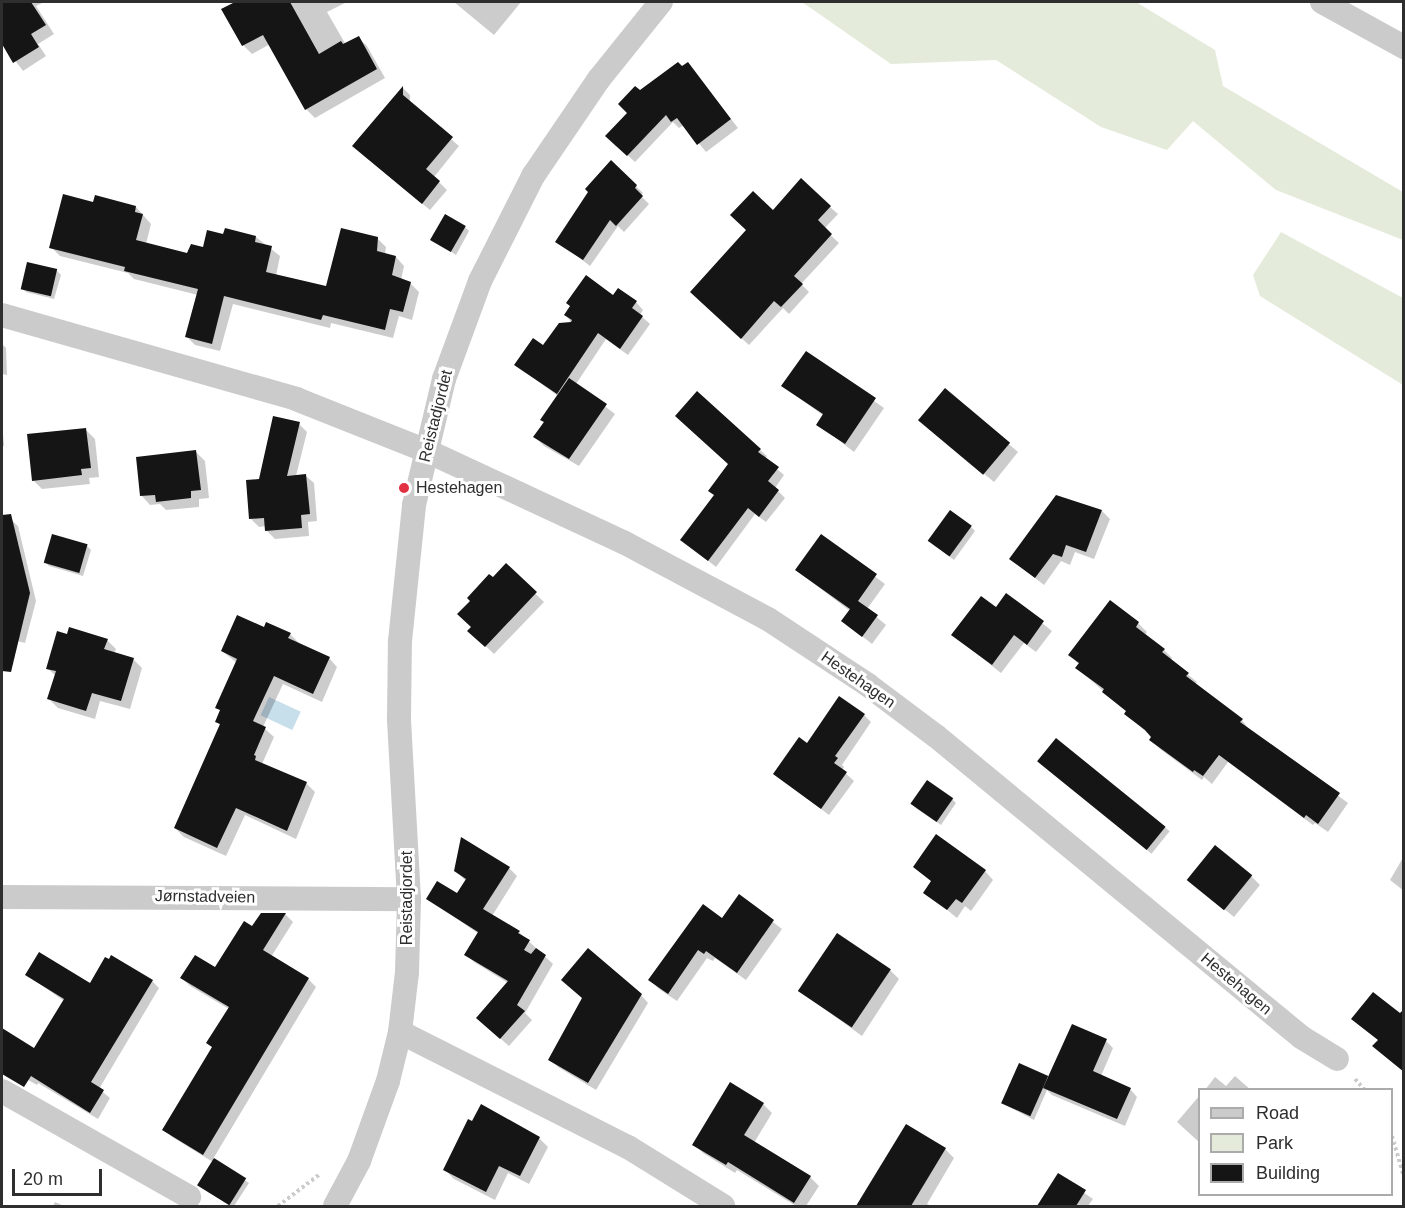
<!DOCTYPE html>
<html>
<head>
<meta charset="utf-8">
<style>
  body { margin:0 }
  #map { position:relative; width:1405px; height:1208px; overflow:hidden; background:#fff; font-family:Arial,sans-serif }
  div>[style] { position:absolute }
  .green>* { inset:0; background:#e4ebdb }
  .water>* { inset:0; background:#c7deeb; transform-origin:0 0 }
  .shadow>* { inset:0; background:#0003; transform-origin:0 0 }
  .building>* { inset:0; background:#151515; transform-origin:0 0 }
  .path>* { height:4px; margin-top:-2px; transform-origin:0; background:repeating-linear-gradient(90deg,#cbcbcb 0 3px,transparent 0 6px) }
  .street>* { height:24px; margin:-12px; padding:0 12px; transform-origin:12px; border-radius:12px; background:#cbcbcb }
  .dots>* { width:16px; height:16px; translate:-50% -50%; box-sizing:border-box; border:3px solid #fff; border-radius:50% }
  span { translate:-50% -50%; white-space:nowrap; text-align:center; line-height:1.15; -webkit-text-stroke:6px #fff; paint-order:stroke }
  .street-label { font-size:16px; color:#2e2e2e }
  .poi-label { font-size:16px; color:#2e2e2e }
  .left { translate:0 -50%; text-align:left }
  .frame { position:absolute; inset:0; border:3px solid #2e2e2e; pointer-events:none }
  .legend { position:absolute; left:1198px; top:1088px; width:195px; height:108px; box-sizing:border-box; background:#fff; border:2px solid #ababab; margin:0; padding:8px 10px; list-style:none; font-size:18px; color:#2e2e2e }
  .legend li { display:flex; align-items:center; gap:12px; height:30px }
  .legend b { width:30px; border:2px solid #ababab }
  .scale { position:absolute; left:12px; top:1169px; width:90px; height:27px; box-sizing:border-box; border:3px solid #2e2e2e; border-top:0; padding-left:8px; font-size:18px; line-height:21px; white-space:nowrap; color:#2e2e2e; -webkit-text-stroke:4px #fff; paint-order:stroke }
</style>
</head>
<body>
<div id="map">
  <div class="green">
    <div style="clip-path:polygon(802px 2px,1136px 2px,1215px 50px,1223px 86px,1403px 192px,1403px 240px,1276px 190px,1193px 121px,1167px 150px,1101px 127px,996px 60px,891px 64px)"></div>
    <div style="clip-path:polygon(1281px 232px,1403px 298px,1403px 385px,1260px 296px,1253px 275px)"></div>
  </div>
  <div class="water">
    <div style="left:269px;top:697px;width:35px;height:20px;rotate:25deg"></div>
  </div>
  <div class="shadow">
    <div style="clip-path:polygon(2px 2px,44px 2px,36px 6px,54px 34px,38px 44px,46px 56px,23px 71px,2px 43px)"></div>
    <div style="clip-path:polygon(238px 2px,347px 2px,327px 12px,346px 45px,358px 38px,367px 46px,385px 78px,315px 118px,306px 109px,270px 44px,252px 54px,243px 45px,223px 9px)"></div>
    <div style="clip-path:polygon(454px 2px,521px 2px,494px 35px)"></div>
    <div style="clip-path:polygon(688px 64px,738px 128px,706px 152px,684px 125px,679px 128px,673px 122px,635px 162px,607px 136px,629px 113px,640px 92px)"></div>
    <div style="clip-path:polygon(403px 88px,410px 95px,410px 104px,459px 146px,434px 177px,447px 190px,430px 210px,362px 154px)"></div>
    <div style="clip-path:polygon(611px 162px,643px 193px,641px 196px,649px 204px,624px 232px,618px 226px,590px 266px,557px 241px)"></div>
    <div style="clip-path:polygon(94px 203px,136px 207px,151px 224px,146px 244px,188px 255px,204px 249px,224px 236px,256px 237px,280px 256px,276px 276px,327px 288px,377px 238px,386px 247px,385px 255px,396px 257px,404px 266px,401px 280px,410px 283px,419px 292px,412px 320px,399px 316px,393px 338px,331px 323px,330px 328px,233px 304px,220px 351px,195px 345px,186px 336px,198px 295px,134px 279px,128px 273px,60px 256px,51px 247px)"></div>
    <div style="clip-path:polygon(830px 207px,838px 214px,824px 229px,839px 243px,801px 284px,809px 292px,789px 314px,783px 308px,749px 345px,699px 300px)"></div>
    <div style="clip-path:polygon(465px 227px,469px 231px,456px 255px,433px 240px)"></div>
    <div style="clip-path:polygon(57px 271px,61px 275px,54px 299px,26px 292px,22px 288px)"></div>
    <div style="clip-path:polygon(614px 297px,636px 302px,643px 310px,640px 315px,650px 324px,628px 355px,606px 339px,576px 384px,615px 414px,579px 466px,544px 446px,535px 437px,558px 396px,516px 365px,544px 347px,572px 324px,566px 315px)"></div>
    <div style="clip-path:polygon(2px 344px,6px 348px,7px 375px,2px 374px)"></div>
    <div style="clip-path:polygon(806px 353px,884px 408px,854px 452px,818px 424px,824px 416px,783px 386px)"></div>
    <div style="clip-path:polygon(945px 390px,1018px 452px,994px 482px,929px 429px)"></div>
    <div style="clip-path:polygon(2px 422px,4px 446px,2px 446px)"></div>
    <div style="clip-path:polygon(299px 424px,307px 432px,296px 476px,306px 476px,314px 483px,317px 521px,308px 522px,309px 536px,275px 539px,267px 531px,266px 526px,259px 527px,251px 519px,260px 480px)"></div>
    <div style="clip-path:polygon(86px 430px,95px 439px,99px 477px,89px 478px,90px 484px,42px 489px,33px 480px)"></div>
    <div style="clip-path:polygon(760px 450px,767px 456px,765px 459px,784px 475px,775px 488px,785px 498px,766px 522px,755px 514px,716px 567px,682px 540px,715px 496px)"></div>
    <div style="clip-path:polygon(196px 452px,205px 461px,209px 498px,199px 499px,199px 507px,166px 510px,160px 504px,150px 505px,142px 496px)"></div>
    <div style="clip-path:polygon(1102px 511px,1110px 519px,1094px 559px,1075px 552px,1070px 565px,1061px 561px,1044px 585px,1011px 559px)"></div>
    <div style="clip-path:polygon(11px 520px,18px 526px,36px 601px,25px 643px,2px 637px,2px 522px)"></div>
    <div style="clip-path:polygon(971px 527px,975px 531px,954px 560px,934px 545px)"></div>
    <div style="clip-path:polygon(821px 536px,885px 584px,867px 609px,886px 625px,872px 644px,843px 621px,850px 611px,796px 570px)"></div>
    <div style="clip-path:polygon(87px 546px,91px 550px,83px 576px,49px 566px,45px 562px)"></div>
    <div style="clip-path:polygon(506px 565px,544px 602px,494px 654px,470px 631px,493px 579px)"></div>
    <div style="clip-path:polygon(1007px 595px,1052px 631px,1036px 652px,1024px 643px,1001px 673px,953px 635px,997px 610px)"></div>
    <div style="clip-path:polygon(1138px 623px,1147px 632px,1145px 635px,1164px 650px,1172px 658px,1171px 661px,1197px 682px,1195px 685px,1242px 720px,1250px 731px,1348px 803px,1328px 832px,1315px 823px,1313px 825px,1228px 762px,1212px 784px,1204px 777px,1202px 780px,1160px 749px,1151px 740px,1152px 737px,1126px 714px,1127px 712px,1077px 668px,1080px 665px,1070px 655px)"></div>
    <div style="clip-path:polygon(265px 629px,290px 634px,299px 643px,329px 658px,337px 667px,322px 702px,283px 684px,263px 727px,274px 737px,262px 764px,306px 783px,315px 792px,296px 839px,245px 815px,226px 856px,184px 837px,175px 828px,221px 726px,217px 722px,221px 711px,217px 707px,237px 663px,222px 651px)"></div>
    <div style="clip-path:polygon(107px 640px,116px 649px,114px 654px,133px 659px,142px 668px,130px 709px,100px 701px,95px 719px,58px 708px,49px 699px,56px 676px,47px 668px)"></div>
    <div style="clip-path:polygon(864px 715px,871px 722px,842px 765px,844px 767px,842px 770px,854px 781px,829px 815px,775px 774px,807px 745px)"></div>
    <div style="left:1057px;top:740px;width:145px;height:29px;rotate:39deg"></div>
    <div style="clip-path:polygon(952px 799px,956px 803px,941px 825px,916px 808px)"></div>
    <div style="clip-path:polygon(1404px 856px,1404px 891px,1390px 880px)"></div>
    <div style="clip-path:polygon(915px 867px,985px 871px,993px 880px,971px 911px,965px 906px,957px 918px,925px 892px,932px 882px)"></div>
    <div style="clip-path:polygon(509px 868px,517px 876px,492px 916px,519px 932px,553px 964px,525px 1013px,532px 1020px,509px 1046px,486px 1026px,508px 983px,474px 962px,466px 954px,479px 934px,428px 899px,457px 895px,466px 881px,456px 871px)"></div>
    <div style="clip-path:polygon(1251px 876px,1260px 885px,1234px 917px,1189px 880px)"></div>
    <div style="clip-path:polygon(739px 896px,782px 929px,746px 980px,715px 958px,713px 961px,707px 958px,677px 1001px,659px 989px,650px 980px,722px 920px)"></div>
    <div style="clip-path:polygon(262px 914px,285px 914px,293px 922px,271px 957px,308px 979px,316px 987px,213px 1159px,249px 1183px,234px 1206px,231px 1206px,199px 1185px,213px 1162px,172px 1137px,164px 1129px,213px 1048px,229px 1009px,190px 986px,182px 978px,216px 969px)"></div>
    <div style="clip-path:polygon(890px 970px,899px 979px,862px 1036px,801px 992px)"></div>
    <div style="clip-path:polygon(27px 975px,90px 985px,152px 981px,159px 988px,99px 1089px,110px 1098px,98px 1119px,38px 1083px,37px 1085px,2px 1065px,2px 1030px,35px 1050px,64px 1001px)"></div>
    <div style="clip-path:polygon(641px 995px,648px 1003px,596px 1090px,558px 1067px,550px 1059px)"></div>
    <div style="clip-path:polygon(1106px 1041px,1113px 1048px,1101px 1076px,1130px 1089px,1137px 1097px,1125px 1126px,1052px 1095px,1047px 1090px,1034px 1120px,1002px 1103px,1049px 1079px)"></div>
    <div style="clip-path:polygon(1235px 1076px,1251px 1090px,1205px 1090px,1215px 1077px,1226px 1086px)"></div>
    <div style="clip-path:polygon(1200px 1095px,1200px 1143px,1177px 1122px)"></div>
    <div style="clip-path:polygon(763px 1104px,772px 1113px,754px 1143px,810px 1177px,819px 1186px,806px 1206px,796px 1206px,737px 1170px,735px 1173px,703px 1153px,694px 1144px)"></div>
    <div style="clip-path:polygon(539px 1138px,548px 1147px,529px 1184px,508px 1173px,495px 1200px,454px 1179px,445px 1170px)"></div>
    <div style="clip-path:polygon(945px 1149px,954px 1158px,927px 1204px,932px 1206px,864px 1206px)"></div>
    <div style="clip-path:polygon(1058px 1175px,1093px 1199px,1088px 1206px,1039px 1206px)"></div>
    <div style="clip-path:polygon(55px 1202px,64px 1206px,53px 1206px)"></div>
  </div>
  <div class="building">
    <div style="clip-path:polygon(2px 2px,31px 2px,46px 25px,31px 34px,39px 47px,13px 63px,2px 44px)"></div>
    <div style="clip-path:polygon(235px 2px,290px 2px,319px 54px,341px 41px,343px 44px,359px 36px,377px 69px,305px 110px,263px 35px,242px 46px,221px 9px)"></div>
    <div style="clip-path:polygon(678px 62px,682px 66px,688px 62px,731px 119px,697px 145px,677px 118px,671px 122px,666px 115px,627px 156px,605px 136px,627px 113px,618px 104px,635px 86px,640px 90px)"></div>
    <div style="clip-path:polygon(403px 86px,403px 95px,453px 137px,426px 169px,440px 181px,422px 204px,352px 146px)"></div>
    <div style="clip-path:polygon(611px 160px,637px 185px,635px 188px,643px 196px,616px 226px,610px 220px,583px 260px,555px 242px,588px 192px,585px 189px)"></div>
    <div style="clip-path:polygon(801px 178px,831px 206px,818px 220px,832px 234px,794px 276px,803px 284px,781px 307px,774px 301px,741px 339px,690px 292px,746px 230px,730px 215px,753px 191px,773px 210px)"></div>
    <div style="clip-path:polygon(63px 194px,93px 202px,95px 195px,136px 206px,135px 212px,143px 214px,136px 240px,187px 253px,191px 244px,203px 247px,207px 230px,223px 234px,225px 228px,256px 236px,255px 242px,272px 246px,266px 272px,326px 286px,341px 228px,378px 237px,377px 251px,396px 256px,392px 275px,411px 282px,403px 312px,390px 309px,385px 330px,323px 315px,321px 320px,224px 296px,212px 344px,185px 337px,198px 289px,124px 271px,125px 267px,49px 248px)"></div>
    <div style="left:445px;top:214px;width:24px;height:30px;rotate:30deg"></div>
    <div style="left:27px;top:262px;width:31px;height:28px;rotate:13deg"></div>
    <div style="clip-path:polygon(586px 275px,613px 295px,618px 288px,637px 301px,632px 308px,643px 316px,620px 349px,598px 333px,557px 394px,514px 365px,533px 338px,543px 345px,559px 323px,571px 322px,572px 320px,564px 315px,570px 306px,566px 303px)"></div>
    <div style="clip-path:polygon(806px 351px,876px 398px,845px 444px,816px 425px,823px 414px,781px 386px)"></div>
    <div style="clip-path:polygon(569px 378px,607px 404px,569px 459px,533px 437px,544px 422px,540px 420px)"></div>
    <div style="left:945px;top:388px;width:85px;height:42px;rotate:40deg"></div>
    <div style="clip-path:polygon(697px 391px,761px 449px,758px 452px,779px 467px,768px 481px,779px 490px,759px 517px,748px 508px,708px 561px,680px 540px,714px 495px,708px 491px,728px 464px,675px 416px)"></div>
    <div style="clip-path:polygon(273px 416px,300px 422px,287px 476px,306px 474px,310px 514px,301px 515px,302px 528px,265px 531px,264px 518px,249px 519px,246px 480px,259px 479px)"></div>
    <div style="clip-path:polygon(86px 428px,91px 468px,81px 469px,82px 475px,32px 481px,27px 434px)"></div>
    <div style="clip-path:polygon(196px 450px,201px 490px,191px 491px,191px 498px,156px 502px,155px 495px,140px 496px,136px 457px)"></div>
    <div style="clip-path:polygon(1056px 495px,1102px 510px,1086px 552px,1066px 545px,1062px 557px,1053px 554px,1035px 578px,1009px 559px)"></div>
    <div style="left:950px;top:510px;width:27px;height:38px;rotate:36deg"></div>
    <div style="clip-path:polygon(11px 514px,30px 593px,11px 672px,2px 671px,2px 515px)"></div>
    <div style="left:52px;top:534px;width:37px;height:30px;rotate:16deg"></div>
    <div style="clip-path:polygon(821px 534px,877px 574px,858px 601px,878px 615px,862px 637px,841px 621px,850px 609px,795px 570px)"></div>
    <div style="clip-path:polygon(506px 563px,537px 592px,485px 647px,467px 631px,471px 627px,457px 614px,470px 601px,467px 598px,489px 574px,493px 577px)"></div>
    <div style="clip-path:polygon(1006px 593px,1044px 621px,1027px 645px,1014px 635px,992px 665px,951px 635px,981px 596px,996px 607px)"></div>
    <div style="clip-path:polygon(1110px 600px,1139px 622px,1136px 627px,1165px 649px,1162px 652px,1189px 673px,1186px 676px,1243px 719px,1240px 722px,1340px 793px,1318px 824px,1306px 815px,1304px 818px,1219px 755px,1203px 776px,1194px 770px,1193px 772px,1149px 740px,1151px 737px,1145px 730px,1124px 714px,1126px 711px,1102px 692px,1104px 689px,1075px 668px,1079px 663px,1068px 655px)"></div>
    <div style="clip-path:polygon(237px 615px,264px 627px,266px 622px,291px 633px,288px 638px,330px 657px,313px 694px,274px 676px,253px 721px,266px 727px,254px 755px,256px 756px,255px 760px,307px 782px,287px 831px,236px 808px,217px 848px,174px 828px,220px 724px,215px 722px,220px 710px,215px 708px,237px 659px,221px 651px)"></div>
    <div style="clip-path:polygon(69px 627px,108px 639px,104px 649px,134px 658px,121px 701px,92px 693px,86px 711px,47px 699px,56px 671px,46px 669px,57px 631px,67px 634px)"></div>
    <div style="clip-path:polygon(839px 696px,865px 714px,835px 756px,838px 758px,834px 763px,847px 772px,821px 809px,773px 774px,799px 737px,807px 743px)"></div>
    <div style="left:1056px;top:738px;width:141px;height:30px;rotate:39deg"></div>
    <div style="left:927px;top:780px;width:32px;height:29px;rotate:35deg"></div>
    <div style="clip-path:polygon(936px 834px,986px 870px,962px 903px,956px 899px,947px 910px,923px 893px,931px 881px,913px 867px)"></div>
    <div style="clip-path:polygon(461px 837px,510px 867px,483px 909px,520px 931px,518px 933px,530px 940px,524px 950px,531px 954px,536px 948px,546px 955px,517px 1005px,525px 1011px,500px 1039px,476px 1018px,508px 981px,464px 955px,478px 932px,426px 899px,437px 881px,457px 893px,466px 879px,454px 871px)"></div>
    <div style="left:1215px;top:845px;width:48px;height:45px;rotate:39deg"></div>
    <div style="clip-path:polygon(739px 894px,774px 920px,737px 973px,706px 951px,704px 954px,698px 950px,668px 994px,648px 980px,703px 904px,722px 918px)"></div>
    <div style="clip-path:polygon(261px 913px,286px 913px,263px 950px,309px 978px,203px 1155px,162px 1130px,212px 1047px,206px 1043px,229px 1007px,180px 978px,195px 955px,215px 967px,244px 921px,252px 926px)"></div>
    <div style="left:837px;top:933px;width:65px;height:70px;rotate:34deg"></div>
    <div style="clip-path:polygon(588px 948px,642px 994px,588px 1083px,548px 1060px,582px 998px,561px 980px)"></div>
    <div style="clip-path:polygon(39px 952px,90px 983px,105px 957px,109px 959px,111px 955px,153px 980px,91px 1082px,104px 1090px,90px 1113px,31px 1076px,24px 1087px,2px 1074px,2px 1028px,34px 1048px,64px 999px,25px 975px)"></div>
    <div style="clip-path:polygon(1373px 992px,1400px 1013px,1404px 1009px,1404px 1072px,1372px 1046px,1378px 1040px,1351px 1019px)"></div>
    <div style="clip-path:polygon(1072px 1024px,1107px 1039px,1093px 1071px,1131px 1088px,1117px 1119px,1043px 1088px)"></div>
    <div style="left:1019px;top:1063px;width:32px;height:44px;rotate:24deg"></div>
    <div style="clip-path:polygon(730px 1082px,764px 1103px,744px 1135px,811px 1176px,794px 1203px,728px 1162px,726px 1165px,692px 1145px)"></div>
    <div style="clip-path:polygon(481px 1104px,540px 1137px,520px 1176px,499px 1166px,486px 1192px,443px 1170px,468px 1119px,472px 1121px)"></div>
    <div style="clip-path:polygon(906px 1124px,946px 1148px,911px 1206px,856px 1206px)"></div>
    <div style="left:214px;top:1158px;width:38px;height:32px;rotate:32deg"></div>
    <div style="clip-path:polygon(1058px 1173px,1086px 1190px,1076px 1206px,1037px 1206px)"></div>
  </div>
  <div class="path">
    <div style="left:1355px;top:1079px;width:15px;rotate:48deg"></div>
    <div style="left:1392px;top:1136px;width:43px;rotate:73.7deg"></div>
    <div style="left:278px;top:1206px;width:53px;rotate:-37.3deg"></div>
  </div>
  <div class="street">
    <div style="left:1322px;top:2px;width:94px;rotate:28.8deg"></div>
    <div style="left:2px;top:315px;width:306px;rotate:15.9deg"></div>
    <div style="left:296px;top:399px;width:141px;rotate:21.7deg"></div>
    <div style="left:427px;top:451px;width:218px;rotate:24.9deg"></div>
    <div style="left:625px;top:543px;width:162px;rotate:28deg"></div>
    <div style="left:768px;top:619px;width:120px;rotate:33.4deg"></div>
    <div style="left:868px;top:685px;width:85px;rotate:36.9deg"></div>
    <div style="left:936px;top:736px;width:473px;rotate:39.5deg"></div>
    <div style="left:1301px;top:1037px;width:42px;rotate:31.4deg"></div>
    <div style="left:2px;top:897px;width:407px;rotate:0.3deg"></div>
    <div style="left:400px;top:1032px;width:255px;rotate:26.8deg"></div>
    <div style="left:628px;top:1147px;width:112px;rotate:31.8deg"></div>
    <div style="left:2px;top:1091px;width:215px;rotate:29.5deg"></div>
    <div style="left:335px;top:1206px;width:51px;rotate:-61.9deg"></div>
    <div style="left:359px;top:1161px;width:85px;rotate:-70.1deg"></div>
    <div style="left:388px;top:1081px;width:50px;rotate:-76.2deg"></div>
    <div style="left:400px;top:1032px;width:60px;rotate:-83.3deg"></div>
    <div style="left:407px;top:972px;width:73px;rotate:-88.4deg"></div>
    <div style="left:409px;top:899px;width:181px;rotate:-93.2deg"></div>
    <div style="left:399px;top:718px;width:77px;rotate:-89.3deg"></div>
    <div style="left:400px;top:641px;width:137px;rotate:-84.1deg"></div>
    <div style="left:414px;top:505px;width:130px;rotate:-76.6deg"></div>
    <div style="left:444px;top:379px;width:104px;rotate:-69.8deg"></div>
    <div style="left:480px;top:281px;width:118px;rotate:-63.2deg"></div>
    <div style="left:533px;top:176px;width:117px;rotate:-55.8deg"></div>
    <div style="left:599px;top:79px;width:99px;rotate:-51.2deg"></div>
  </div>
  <div class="dots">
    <div style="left:404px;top:488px;background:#e33144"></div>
  </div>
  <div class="street-label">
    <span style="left:436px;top:416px;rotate:-76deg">Reistadjordet</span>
    <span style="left:858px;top:680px;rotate:35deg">Hestehagen</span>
    <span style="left:205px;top:897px;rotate:1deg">Jørnstadveien</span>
    <span style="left:407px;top:898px;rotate:-90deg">Reistadjordet</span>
    <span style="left:1236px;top:984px;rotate:40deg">Hestehagen</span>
  </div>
  <div class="poi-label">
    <span class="left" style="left:416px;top:488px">Hestehagen</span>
  </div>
  <div class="frame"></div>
  <ul class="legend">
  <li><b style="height:8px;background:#cbcbcb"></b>Road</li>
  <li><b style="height:16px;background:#e4ebdb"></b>Park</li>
  <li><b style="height:16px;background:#151515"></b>Building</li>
  </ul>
  <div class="scale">20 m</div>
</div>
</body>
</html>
